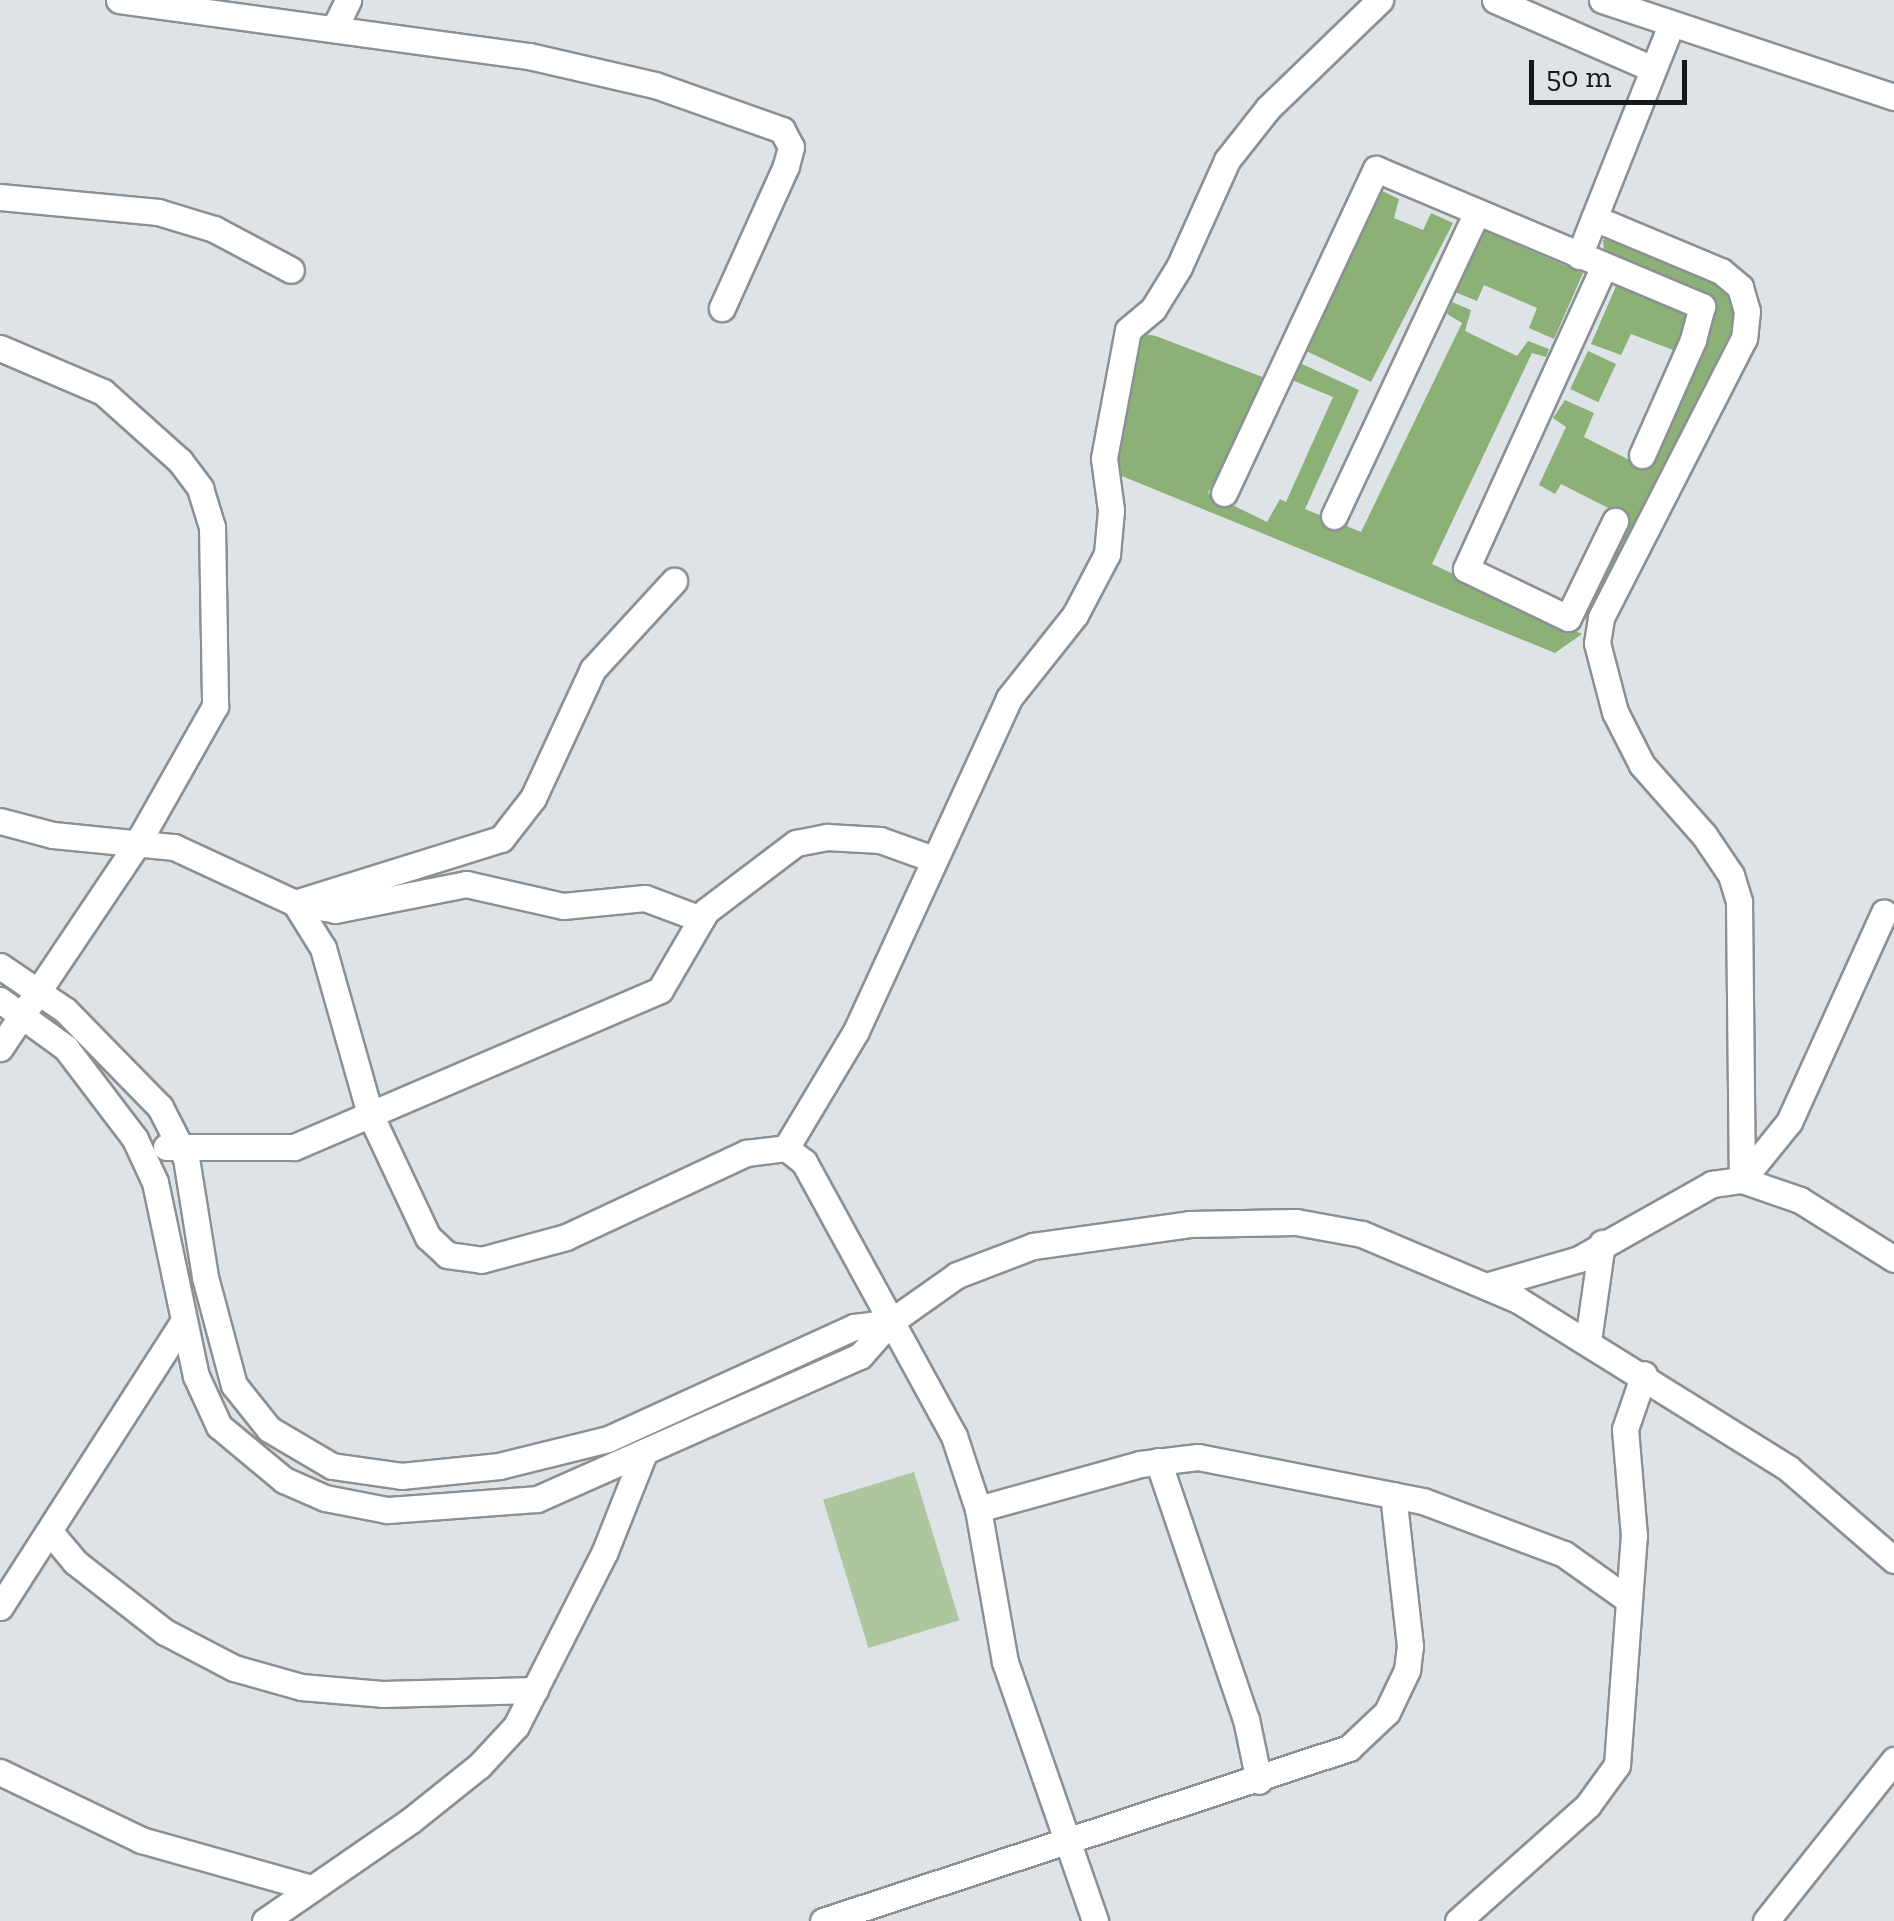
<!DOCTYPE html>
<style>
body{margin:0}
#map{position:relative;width:1894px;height:1921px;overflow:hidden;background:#dee3e8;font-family:"Zilla Slab",serif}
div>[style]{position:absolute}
.green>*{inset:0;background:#acc69e;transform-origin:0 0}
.forest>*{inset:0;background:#8bb176;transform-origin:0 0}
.roads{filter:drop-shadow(2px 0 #8b9094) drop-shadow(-2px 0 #8b9094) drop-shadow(0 2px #8b9094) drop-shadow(0 -2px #8b9094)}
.minor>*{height:25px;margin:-12.5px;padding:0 12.5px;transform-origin:12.5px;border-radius:12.5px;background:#fff}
span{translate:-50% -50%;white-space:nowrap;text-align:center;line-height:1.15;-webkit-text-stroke:10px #dee3e8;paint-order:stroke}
.scale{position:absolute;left:1529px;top:60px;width:158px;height:45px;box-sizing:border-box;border:5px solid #161719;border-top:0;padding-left:12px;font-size:30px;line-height:35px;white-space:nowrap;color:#161719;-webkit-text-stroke:8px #dee3e8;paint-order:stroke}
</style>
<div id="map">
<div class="green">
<div style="left:914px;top:1472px;width:155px;height:95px;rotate:73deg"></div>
</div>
<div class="forest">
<div style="clip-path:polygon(1374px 187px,1399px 199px,1394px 218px,1423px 230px,1431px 213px,1453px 223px,1371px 382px,1298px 347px)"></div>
<div style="clip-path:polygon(1483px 230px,1583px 273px,1554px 339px,1529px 328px,1537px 308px,1484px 285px,1477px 301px,1455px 292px)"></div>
<div style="clip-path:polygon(1609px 237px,1716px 276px,1735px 299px,1734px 326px,1586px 619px,1578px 616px,1626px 517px,1561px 484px,1555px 494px,1539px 485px,1566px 427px,1553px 418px,1565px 400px,1594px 413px,1584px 437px,1647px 469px,1715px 317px,1714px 299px,1604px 252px,1603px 240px)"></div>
<div style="clip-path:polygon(1617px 284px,1694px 319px,1681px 353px,1631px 334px,1621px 355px,1591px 344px)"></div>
<div style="clip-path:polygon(1452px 302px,1471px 310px,1465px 331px,1517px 356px,1528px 341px,1549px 349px,1546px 357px,1532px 353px,1432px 564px,1582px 634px,1555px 653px,1117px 474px,1138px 333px,1156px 336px,1265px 378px,1208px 493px,1267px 522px,1280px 499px,1286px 502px,1333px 397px,1287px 378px,1293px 360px,1359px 390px,1305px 509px,1361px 532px,1462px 323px,1447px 314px)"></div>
<div style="left:1588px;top:351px;width:31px;height:42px;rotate:25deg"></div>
</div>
<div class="roads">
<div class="minor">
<div style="left:119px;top:0;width:414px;rotate:7.8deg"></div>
<div style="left:529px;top:56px;width:129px;rotate:13deg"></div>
<div style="left:655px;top:85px;width:135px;rotate:19.5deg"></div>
<div style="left:782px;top:130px;width:19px;rotate:62deg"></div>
<div style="left:791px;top:147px;width:20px;rotate:105deg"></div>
<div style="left:786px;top:166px;width:156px;rotate:114.3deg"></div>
<div style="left:1495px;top:0;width:172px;rotate:23.6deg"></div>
<div style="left:1602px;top:0;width:308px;rotate:18.4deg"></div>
<div style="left:335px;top:27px;width:30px;rotate:-64deg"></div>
<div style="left:0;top:197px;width:159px;rotate:5.4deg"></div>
<div style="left:158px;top:212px;width:59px;rotate:16.9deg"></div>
<div style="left:214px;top:229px;width:87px;rotate:28deg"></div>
<div style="left:1594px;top:218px;width:138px;rotate:22.7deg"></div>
<div style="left:1721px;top:271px;width:25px;rotate:40deg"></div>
<div style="left:1740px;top:287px;width:25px;rotate:74deg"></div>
<div style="left:1747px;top:311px;width:27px;rotate:96deg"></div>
<div style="left:1744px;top:338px;width:314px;rotate:117.1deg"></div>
<div style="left:1601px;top:618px;width:25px;rotate:99deg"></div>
<div style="left:1597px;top:643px;width:71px;rotate:75.4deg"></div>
<div style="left:1615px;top:712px;width:59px;rotate:63deg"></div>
<div style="left:1642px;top:765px;width:94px;rotate:48.5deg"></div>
<div style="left:1704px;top:835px;width:48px;rotate:56deg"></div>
<div style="left:1731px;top:875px;width:28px;rotate:73deg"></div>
<div style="left:1739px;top:902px;width:278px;rotate:89.4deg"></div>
<div style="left:1742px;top:1180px;width:75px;rotate:-51deg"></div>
<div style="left:1789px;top:1122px;width:230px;rotate:-65.6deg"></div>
<div style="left:1579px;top:256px;width:246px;rotate:-68.3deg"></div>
<div style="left:1604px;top:266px;width:333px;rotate:114.5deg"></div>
<div style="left:1466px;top:569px;width:113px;rotate:25.7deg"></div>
<div style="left:1568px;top:618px;width:108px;rotate:-64.1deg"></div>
<div style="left:0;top:348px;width:112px;rotate:23.1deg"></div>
<div style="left:103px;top:392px;width:103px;rotate:41.9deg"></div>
<div style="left:180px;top:461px;width:34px;rotate:53deg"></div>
<div style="left:200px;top:488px;width:41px;rotate:72.9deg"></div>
<div style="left:212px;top:527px;width:179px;rotate:89deg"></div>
<div style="left:215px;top:706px;width:159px;rotate:119.5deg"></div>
<div style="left:137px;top:844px;width:246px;rotate:123.9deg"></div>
<div style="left:1224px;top:493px;width:358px;rotate:-64.9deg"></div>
<div style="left:1376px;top:169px;width:354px;rotate:22.8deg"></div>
<div style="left:1702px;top:306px;width:35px;rotate:105deg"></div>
<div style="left:1693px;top:340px;width:126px;rotate:113.9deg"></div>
<div style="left:1334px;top:516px;width:336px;rotate:-64.8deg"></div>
<div style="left:0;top:821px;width:55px;rotate:14.8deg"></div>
<div style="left:53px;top:835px;width:122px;rotate:5.7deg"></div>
<div style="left:174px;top:847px;width:133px;rotate:24.8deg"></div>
<div style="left:295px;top:903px;width:53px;rotate:58.1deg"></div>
<div style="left:323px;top:948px;width:173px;rotate:74.2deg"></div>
<div style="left:370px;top:1114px;width:136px;rotate:64.8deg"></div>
<div style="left:428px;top:1237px;width:26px;rotate:43deg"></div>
<div style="left:447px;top:1255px;width:34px;rotate:8deg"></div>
<div style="left:481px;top:1260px;width:88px;rotate:-15.1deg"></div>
<div style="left:566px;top:1237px;width:199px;rotate:-25deg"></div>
<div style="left:746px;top:1153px;width:40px;rotate:-7.1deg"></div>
<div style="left:295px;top:903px;width:216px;rotate:-17.3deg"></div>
<div style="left:501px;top:839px;width:52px;rotate:-52deg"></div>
<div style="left:533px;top:798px;width:142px;rotate:-65.1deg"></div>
<div style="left:593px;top:669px;width:120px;rotate:-47.4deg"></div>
<div style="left:297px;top:903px;width:39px;rotate:10deg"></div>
<div style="left:335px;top:910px;width:134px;rotate:-11.2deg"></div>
<div style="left:466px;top:884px;width:99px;rotate:12.8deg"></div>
<div style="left:563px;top:906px;width:82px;rotate:-5.6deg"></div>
<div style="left:645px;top:898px;width:60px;rotate:20.6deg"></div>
<div style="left:0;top:966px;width:78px;rotate:34.1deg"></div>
<div style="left:65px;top:1010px;width:136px;rotate:45.6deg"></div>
<div style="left:160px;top:1107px;width:57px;rotate:63deg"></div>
<div style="left:186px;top:1158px;width:121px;rotate:80.9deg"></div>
<div style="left:205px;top:1277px;width:112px;rotate:75deg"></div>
<div style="left:234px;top:1385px;width:56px;rotate:51.5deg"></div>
<div style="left:269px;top:1429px;width:73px;rotate:30.4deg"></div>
<div style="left:332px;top:1466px;width:70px;rotate:8.2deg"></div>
<div style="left:401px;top:1476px;width:99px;rotate:-5.8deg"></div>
<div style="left:499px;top:1466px;width:112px;rotate:-13.9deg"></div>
<div style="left:608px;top:1439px;width:270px;rotate:-24.5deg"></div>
<div style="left:854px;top:1327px;width:35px;rotate:-7deg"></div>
<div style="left:0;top:1000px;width:82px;rotate:36deg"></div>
<div style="left:66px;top:1048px;width:114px;rotate:52.8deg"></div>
<div style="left:135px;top:1139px;width:47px;rotate:65.1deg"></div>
<div style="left:155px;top:1182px;width:198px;rotate:78.1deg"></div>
<div style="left:196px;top:1376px;width:55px;rotate:65.3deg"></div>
<div style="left:219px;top:1426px;width:85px;rotate:39.7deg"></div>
<div style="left:284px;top:1480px;width:45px;rotate:23.7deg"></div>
<div style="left:325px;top:1498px;width:63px;rotate:11deg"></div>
<div style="left:387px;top:1510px;width:150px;rotate:-4.2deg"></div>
<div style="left:537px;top:1499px;width:353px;rotate:-23.9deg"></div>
<div style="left:860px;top:1356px;width:44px;rotate:-48.7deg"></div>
<div style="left:889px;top:1323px;width:83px;rotate:-35.2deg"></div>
<div style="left:957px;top:1275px;width:81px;rotate:-20.9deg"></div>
<div style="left:1033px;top:1246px;width:158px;rotate:-8deg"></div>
<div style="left:1189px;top:1224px;width:107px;rotate:-1.1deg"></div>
<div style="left:1296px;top:1222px;width:67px;rotate:10.3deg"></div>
<div style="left:1362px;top:1234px;width:169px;rotate:22.9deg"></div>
<div style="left:1518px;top:1300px;width:319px;rotate:31.9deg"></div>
<div style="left:1789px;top:1469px;width:139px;rotate:40.9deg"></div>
<div style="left:166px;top:1147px;width:128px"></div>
<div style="left:294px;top:1147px;width:398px;rotate:-23.2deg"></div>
<div style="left:660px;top:990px;width:91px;rotate:-59.8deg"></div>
<div style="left:706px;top:911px;width:113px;rotate:-37.1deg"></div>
<div style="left:796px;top:843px;width:32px;rotate:-11deg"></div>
<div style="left:827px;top:837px;width:53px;rotate:3.2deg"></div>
<div style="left:880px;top:840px;width:56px;rotate:19.7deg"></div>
<div style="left:786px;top:1148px;width:136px;rotate:-59.1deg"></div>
<div style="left:856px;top:1031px;width:366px;rotate:-65.3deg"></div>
<div style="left:1009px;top:698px;width:106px;rotate:-51.5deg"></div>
<div style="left:1075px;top:615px;width:69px;rotate:-62.3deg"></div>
<div style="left:1107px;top:554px;width:44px;rotate:-84.8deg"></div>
<div style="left:1111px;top:510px;width:52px;rotate:-97.7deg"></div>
<div style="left:1104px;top:458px;width:130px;rotate:-79.4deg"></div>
<div style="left:1128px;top:330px;width:33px;rotate:-40deg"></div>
<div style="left:1153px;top:309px;width:49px;rotate:-58.2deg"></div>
<div style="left:1179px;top:267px;width:117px;rotate:-65.8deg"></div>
<div style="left:1227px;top:160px;width:66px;rotate:-51.7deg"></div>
<div style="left:1268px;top:108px;width:156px;rotate:-44deg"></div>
<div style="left:786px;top:1148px;width:23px;rotate:38deg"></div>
<div style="left:804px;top:1162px;width:312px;rotate:61.3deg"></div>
<div style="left:954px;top:1436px;width:77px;rotate:71.8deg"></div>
<div style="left:978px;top:1509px;width:155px;rotate:80deg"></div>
<div style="left:1005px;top:1662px;width:274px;rotate:70.8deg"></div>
<div style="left:1489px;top:1285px;width:94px;rotate:-16.1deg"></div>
<div style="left:1579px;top:1259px;width:153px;rotate:-29.4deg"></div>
<div style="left:1712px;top:1184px;width:30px;rotate:-8deg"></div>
<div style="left:1742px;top:1180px;width:61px;rotate:19deg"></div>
<div style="left:1800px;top:1200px;width:111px;rotate:32.1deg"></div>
<div style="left:1588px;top:1341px;width:99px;rotate:-81.9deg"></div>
<div style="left:1158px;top:1461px;width:273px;rotate:71.2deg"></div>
<div style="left:1246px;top:1719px;width:63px;rotate:78.2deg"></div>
<div style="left:978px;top:1509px;width:168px;rotate:-15.5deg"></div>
<div style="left:1140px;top:1464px;width:58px;rotate:-6.9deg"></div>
<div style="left:1198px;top:1457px;width:229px;rotate:11.1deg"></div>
<div style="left:1423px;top:1501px;width:151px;rotate:20.6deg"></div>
<div style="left:1564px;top:1554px;width:76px;rotate:35.4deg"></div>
<div style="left:50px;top:1532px;width:39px;rotate:50deg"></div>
<div style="left:75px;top:1562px;width:114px;rotate:37.9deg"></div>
<div style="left:165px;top:1632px;width:78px;rotate:27.6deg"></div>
<div style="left:234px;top:1668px;width:70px;rotate:15.8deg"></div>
<div style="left:301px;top:1687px;width:81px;rotate:4.9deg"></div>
<div style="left:382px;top:1694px;width:153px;rotate:-1.5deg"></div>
<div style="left:0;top:1607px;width:339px;rotate:-57.3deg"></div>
<div style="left:0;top:1772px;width:157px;rotate:25.7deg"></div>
<div style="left:141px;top:1840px;width:178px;rotate:15.7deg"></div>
<div style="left:265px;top:1921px;width:176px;rotate:-34.6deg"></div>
<div style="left:410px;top:1821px;width:88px;rotate:-38.6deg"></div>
<div style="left:479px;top:1766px;width:54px;rotate:-47.2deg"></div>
<div style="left:516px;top:1726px;width:196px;rotate:-63deg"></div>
<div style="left:605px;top:1551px;width:105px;rotate:-68.3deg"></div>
<div style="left:823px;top:1921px;width:554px;rotate:-18.21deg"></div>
<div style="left:1349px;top:1748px;width:52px;rotate:-43.5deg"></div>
<div style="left:1387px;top:1712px;width:47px;rotate:-64.5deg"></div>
<div style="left:1407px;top:1670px;width:24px;rotate:-83deg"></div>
<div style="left:1410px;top:1646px;width:152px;rotate:-96.4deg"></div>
<div style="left:1458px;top:1921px;width:174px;rotate:-41.7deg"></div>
<div style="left:1588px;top:1805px;width:49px;rotate:-54.1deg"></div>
<div style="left:1617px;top:1765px;width:230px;rotate:-85.8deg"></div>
<div style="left:1634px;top:1536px;width:107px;rotate:-94.8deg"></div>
<div style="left:1625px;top:1429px;width:58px;rotate:-70.9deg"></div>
<div style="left:1766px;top:1921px;width:206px;rotate:-51.5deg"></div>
</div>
</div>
<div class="scale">50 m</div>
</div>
